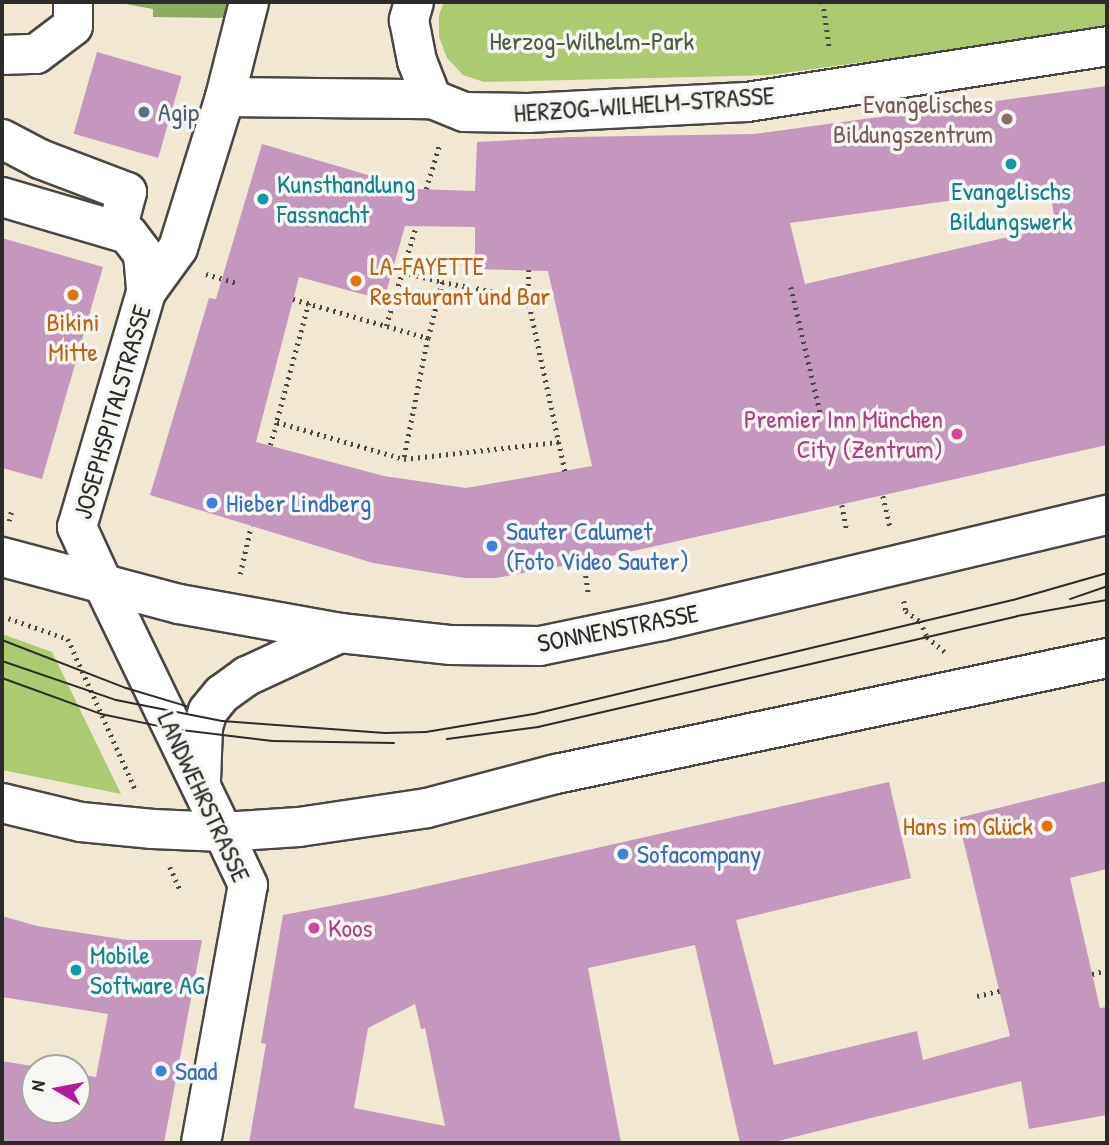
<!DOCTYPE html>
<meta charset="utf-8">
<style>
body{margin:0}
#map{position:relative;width:1109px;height:1145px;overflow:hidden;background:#f2e7d2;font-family:"Patrick Hand",sans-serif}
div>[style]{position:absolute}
.green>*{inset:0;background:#acca72}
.forest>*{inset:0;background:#89ae64}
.building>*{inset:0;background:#c597bf;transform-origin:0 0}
.path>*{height:4.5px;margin-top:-2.25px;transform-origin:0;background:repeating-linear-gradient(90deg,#494744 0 2px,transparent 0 7px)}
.roads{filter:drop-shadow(2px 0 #494744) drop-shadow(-2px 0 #494744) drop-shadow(0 2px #494744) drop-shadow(0 -2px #494744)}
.minor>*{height:38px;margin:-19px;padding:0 19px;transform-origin:19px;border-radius:19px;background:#fff}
.major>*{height:38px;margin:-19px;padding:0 19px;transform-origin:19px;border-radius:19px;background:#fff}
.tram>*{height:2px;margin:-1px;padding:0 1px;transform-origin:1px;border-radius:1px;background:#2b2b2b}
.dots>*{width:19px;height:19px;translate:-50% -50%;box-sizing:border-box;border:4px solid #f6f6f2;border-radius:50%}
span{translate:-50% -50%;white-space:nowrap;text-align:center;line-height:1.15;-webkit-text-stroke:7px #f6f6f2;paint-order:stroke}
.park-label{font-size:26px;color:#525b40}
.street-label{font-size:26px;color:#2b2b2b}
.education-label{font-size:26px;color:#785e54}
.right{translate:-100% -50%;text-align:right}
.service-label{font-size:26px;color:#4e5e75}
.left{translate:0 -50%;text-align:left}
.culture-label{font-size:26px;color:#0d838f}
.food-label{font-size:26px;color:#c56008}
.hotel-label{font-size:26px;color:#b23c85}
.shop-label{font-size:26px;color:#366cbe}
.frame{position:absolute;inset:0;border:4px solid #2b2b2b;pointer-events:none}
.north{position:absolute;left:21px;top:1054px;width:70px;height:70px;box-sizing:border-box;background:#f6f6f2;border:2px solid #a5a5a2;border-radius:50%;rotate:280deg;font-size:19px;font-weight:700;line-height:28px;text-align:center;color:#2b2b2b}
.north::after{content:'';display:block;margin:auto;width:24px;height:32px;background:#b5179e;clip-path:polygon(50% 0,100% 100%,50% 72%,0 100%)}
</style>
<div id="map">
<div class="green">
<div style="clip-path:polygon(444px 2px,1107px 2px,1107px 28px,770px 75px,484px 82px,463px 75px,447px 58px,439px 37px,439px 15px)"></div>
<div style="clip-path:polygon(2px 634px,52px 652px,121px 794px,2px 770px)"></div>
</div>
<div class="forest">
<div style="clip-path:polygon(115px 2px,237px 2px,227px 16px,220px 18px,153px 17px,153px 9px)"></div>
</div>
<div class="building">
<div style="left:97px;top:52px;width:88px;height:85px;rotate:16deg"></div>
<div style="clip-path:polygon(evenodd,1107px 86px,1107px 445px,584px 562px,496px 578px,465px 578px,373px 563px,150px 495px,209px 298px,216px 299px,262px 144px,416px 189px,475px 191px,477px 142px,570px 137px,754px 134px,1107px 86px,1049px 187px,1056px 226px,805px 284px,790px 223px,1049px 187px,1107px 86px,405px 226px,475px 227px,475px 269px,548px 271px,592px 466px,466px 488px,384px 476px,256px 442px,299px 277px,384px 300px,405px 226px)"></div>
<div style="clip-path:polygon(2px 238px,103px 267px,42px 479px,2px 468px)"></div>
<div style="clip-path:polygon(evenodd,1107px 781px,1107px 869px,1070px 878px,1100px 1008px,1107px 1007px,1107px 1115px,1029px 1129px,1021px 1081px,770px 1143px,740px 1143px,695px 945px,588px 968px,621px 1143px,249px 1143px,266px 1044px,261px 1043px,283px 915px,388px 895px,889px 782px,911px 878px,736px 920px,774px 1065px,917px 1031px,923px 1060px,1010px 1036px,958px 818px,1107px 781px,415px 1004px,421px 1029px,425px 1028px,445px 1126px,354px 1108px,368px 1028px,415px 1004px)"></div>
<div style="clip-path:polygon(2px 916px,37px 926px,127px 940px,202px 940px,164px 1143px,2px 1143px,2px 1061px,44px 1068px,35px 1068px,35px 1110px,77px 1110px,77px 1074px,96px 1077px,108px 1014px,2px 997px)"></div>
</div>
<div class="path">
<div style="left:823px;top:2px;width:49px;rotate:81.9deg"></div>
<div style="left:426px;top:189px;width:48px;rotate:-73.1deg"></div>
<div style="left:529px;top:270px;width:28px;rotate:92deg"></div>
<div style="left:528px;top:298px;width:177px;rotate:77.9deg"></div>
<div style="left:403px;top:272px;width:40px;rotate:14.4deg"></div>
<div style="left:206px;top:274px;width:33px;rotate:16deg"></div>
<div style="left:791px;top:287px;width:132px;rotate:76.9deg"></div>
<div style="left:293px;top:299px;width:141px;rotate:16.1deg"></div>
<div style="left:428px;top:338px;width:123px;rotate:101.2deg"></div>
<div style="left:309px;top:303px;width:123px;rotate:105.1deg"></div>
<div style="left:277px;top:422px;width:132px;rotate:16.2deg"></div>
<div style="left:404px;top:459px;width:156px;rotate:-6.3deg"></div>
<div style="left:386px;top:326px;width:104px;rotate:-73.3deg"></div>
<div style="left:428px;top:338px;width:58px;rotate:-76deg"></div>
<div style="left:442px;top:282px;width:87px;rotate:10.5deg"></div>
<div style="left:270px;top:445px;width:24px;rotate:-73deg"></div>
<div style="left:883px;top:496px;width:32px;rotate:77deg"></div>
<div style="left:842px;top:505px;width:26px;rotate:79deg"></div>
<div style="left:9px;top:521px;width:13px;rotate:-77deg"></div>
<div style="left:584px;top:562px;width:34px;rotate:82deg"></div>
<div style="left:240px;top:574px;width:49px;rotate:-77.1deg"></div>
<div style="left:904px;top:601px;width:10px;rotate:79deg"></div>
<div style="left:906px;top:611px;width:17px;rotate:36deg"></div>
<div style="left:920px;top:621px;width:17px;rotate:66deg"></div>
<div style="left:927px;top:637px;width:23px;rotate:40deg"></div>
<div style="left:2px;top:616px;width:70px;rotate:19.2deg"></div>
<div style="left:68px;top:639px;width:164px;rotate:65.9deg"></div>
<div style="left:170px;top:867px;width:27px;rotate:66deg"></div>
<div style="left:1092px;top:974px;width:16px;rotate:-15deg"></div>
<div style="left:977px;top:996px;width:23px;rotate:-13deg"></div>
</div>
<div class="roads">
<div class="minor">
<div style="left:414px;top:2px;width:19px;rotate:106deg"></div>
<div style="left:409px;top:20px;width:42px;rotate:79deg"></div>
<div style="left:417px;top:61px;width:41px;rotate:68.5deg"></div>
<div style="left:2px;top:55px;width:34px;rotate:-2deg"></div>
<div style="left:36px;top:54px;width:46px;rotate:-37.1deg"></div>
<div style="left:73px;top:26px;width:24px;rotate:-90deg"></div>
<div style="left:225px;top:97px;width:207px;rotate:0.6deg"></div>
<div style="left:432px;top:99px;width:35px;rotate:22deg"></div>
<div style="left:465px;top:112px;width:63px;rotate:0.9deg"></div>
<div style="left:528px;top:113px;width:219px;rotate:-2.9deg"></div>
<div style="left:747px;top:102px;width:364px;rotate:-8.8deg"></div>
<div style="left:2px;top:139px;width:43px;rotate:27.8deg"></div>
<div style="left:40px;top:159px;width:93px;rotate:20.8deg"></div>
<div style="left:127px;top:192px;width:39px;rotate:105deg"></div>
<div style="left:2px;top:197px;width:131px;rotate:16.4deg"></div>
<div style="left:128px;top:234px;width:25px;rotate:53deg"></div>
<div style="left:143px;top:254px;width:38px;rotate:85deg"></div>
<div style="left:104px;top:586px;width:65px;rotate:-114.6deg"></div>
<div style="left:77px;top:527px;width:245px;rotate:-73.6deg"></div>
<div style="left:146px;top:292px;width:54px;rotate:-54deg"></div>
<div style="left:178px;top:248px;width:158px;rotate:-72.7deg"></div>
<div style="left:225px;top:97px;width:98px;rotate:-75.8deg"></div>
<div style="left:201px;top:1143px;width:262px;rotate:-79.7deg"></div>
<div style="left:248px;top:885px;width:59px;rotate:-115.3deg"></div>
</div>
<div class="major">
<div style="left:2px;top:557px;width:183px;rotate:14.9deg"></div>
<div style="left:179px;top:604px;width:164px;rotate:10.2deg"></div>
<div style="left:340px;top:633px;width:112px;rotate:6.2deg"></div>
<div style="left:451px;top:645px;width:89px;rotate:0.6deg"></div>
<div style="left:540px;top:646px;width:124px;rotate:-11.7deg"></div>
<div style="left:661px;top:621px;width:458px;rotate:-13.4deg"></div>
<div style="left:104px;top:586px;width:273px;rotate:64.2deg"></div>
<div style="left:201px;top:781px;width:54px;rotate:-87.9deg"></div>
<div style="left:203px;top:727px;width:17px;rotate:-73deg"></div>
<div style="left:208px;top:711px;width:22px;rotate:-51deg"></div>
<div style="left:222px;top:694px;width:31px;rotate:-36deg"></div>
<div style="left:247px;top:676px;width:102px;rotate:-24.8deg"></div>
<div style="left:2px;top:803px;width:81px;rotate:13.5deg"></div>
<div style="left:81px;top:822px;width:72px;rotate:5.6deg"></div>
<div style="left:153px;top:829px;width:70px;rotate:2.5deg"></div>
<div style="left:223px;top:832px;width:76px;rotate:-3.8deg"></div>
<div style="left:299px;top:827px;width:129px;rotate:-8.4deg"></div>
<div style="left:427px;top:808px;width:133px;rotate:-14.8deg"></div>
<div style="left:556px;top:774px;width:563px;rotate:-11.89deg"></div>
</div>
</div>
<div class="tram">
<div style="left:1070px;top:599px;width:39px;rotate:-19deg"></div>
<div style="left:2px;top:640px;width:133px;rotate:21.2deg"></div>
<div style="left:126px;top:688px;width:63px;rotate:16.7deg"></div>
<div style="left:2px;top:661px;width:120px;rotate:18.9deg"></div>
<div style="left:116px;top:700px;width:108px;rotate:11.2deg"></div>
<div style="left:222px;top:721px;width:163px;rotate:4.2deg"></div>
<div style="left:385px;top:733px;width:41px;rotate:-1.4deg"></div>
<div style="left:426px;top:732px;width:109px;rotate:-9.5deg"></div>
<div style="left:534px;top:714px;width:492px;rotate:-13.4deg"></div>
<div style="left:1013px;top:600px;width:98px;rotate:-16deg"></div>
<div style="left:2px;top:678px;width:105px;rotate:20deg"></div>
<div style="left:101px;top:714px;width:74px;rotate:11.8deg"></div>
<div style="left:173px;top:729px;width:100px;rotate:6.9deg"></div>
<div style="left:272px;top:741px;width:122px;rotate:0.9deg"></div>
<div style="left:447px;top:739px;width:92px;rotate:-7.5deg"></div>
<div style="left:538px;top:727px;width:492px;rotate:-13deg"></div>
<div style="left:1017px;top:616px;width:91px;rotate:-10.1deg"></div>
</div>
<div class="dots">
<div style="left:144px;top:112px;background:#5c6f8a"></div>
<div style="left:1007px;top:119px;background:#8d6e63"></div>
<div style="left:1011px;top:164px;background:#0f9aa8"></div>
<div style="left:263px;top:199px;background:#0f9aa8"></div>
<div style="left:356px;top:281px;background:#e8710a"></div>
<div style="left:73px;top:295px;background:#e8710a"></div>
<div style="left:957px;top:434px;background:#d1479c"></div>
<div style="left:212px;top:503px;background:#3f7fe0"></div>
<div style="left:492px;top:546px;background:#3f7fe0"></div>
<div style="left:1047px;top:826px;background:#e8710a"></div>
<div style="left:623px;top:854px;background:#3f7fe0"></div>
<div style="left:314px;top:928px;background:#d1479c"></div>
<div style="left:76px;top:970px;background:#0f9aa8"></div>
<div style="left:161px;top:1071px;background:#3f7fe0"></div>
</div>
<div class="park-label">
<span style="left:592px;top:41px">Herzog-Wilhelm-Park</span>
</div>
<div class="street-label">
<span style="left:644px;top:104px;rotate:-4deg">HERZOG-WILHELM-STRASSE</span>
<span style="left:112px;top:412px;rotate:-74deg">JOSEPHSPITALSTRASSE</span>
<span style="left:618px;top:628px;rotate:-11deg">SONNENSTRASSE</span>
<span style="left:204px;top:797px;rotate:65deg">LANDWEHRSTRASSE</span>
</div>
<div class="education-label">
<span class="right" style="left:993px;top:119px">Evangelisches<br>Bildungszentrum</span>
</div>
<div class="service-label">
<span class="left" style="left:158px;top:112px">Agip</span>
</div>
<div class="culture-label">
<span class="left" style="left:277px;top:199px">Kunsthandlung<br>Fassnacht</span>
<span style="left:1011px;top:206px">Evangelischs<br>Bildungswerk</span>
<span class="left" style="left:90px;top:970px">Mobile<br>Software AG</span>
</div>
<div class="food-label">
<span class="left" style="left:370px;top:281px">LA-FAYETTE<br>Restaurant und Bar</span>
<span style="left:73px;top:337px">Bikini<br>Mitte</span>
<span class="right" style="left:1033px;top:826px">Hans im Glück</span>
</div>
<div class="hotel-label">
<span class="right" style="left:943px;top:434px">Premier Inn München<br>City (Zentrum)</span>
<span class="left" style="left:328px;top:928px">Koos</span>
</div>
<div class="shop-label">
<span class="left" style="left:226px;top:503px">Hieber Lindberg</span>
<span class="left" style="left:506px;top:546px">Sauter Calumet<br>(Foto Video Sauter)</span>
<span class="left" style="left:637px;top:854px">Sofacompany</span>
<span class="left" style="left:175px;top:1071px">Saad</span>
</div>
<div class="frame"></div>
<div class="north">N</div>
</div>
